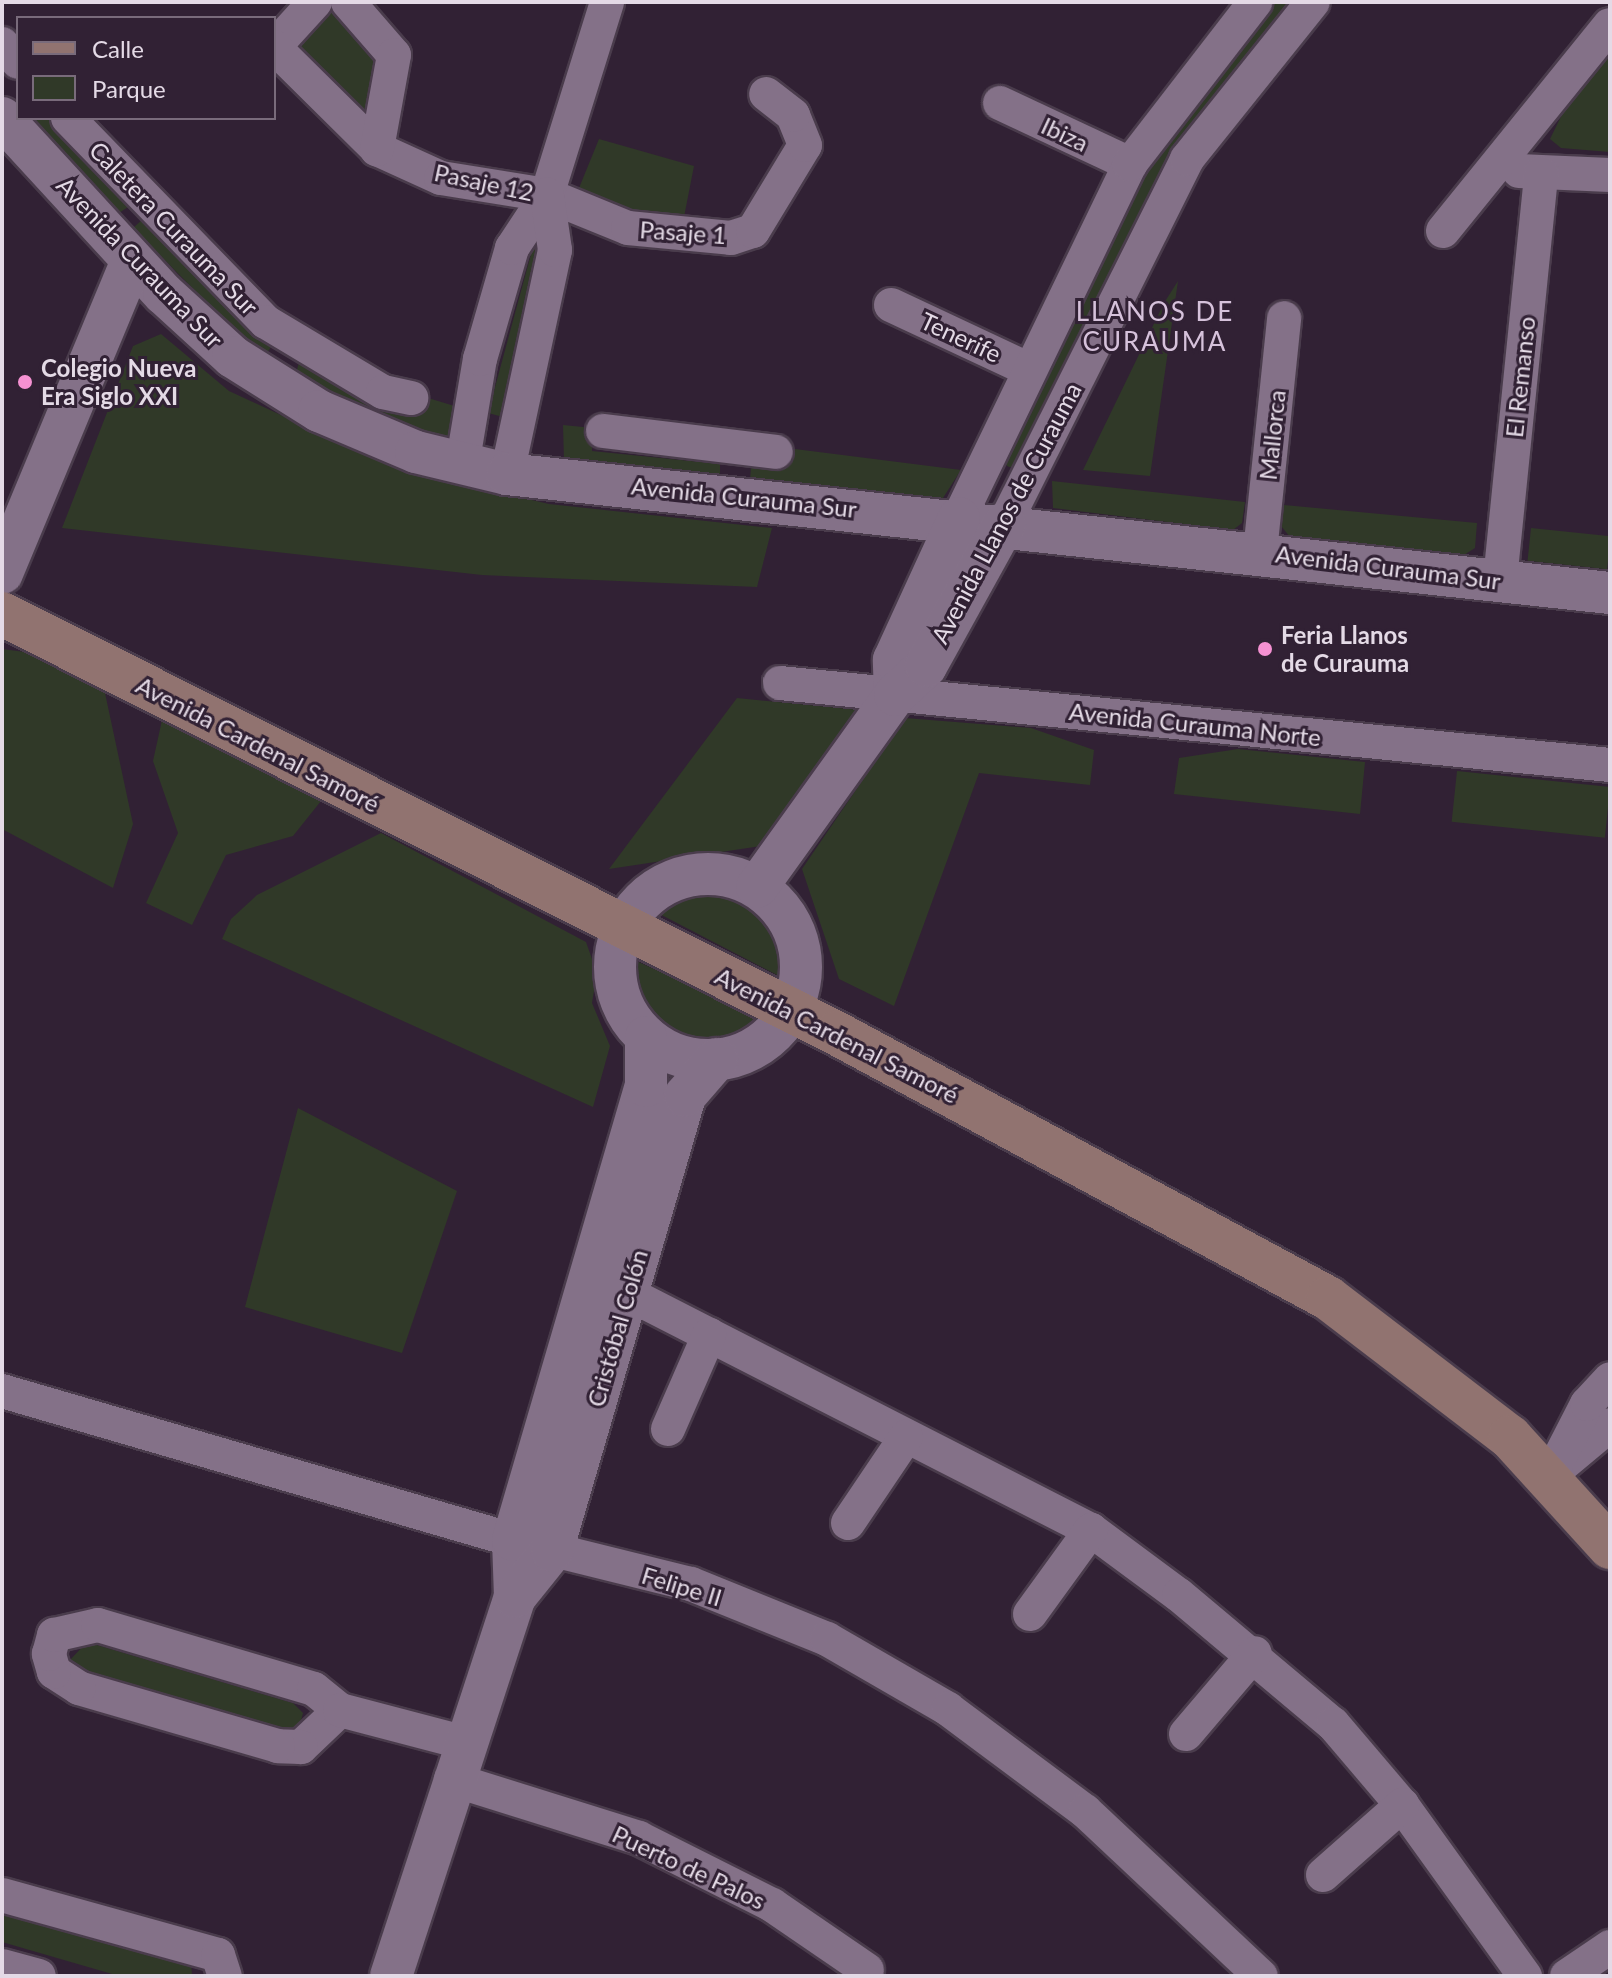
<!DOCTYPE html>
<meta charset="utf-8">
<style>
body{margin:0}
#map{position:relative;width:1612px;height:1978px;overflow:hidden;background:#312134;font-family:Lato,sans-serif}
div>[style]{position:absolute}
.green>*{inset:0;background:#303928;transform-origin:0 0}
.roads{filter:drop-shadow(2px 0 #4a3c4c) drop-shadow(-2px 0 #4a3c4c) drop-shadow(0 2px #4a3c4c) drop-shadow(0 -2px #4a3c4c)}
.minor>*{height:34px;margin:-17px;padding:0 17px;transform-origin:17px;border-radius:17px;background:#847188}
.tertiary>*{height:42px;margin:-21px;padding:0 21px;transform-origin:21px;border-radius:21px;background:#847188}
.tertiary>.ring{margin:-21px;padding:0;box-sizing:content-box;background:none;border:42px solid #847188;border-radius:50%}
.secondary>*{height:44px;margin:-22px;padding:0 22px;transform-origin:22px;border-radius:22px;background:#917370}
.dots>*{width:22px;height:22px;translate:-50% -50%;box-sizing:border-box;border:4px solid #312134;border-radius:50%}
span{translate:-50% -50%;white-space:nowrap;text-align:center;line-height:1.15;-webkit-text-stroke:6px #312134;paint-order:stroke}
.street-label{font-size:24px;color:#e4dae6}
.poi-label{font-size:24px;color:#e4dae6;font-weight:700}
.left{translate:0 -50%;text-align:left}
.neighbourhood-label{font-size:26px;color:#d6c2db;letter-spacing:2px}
.frame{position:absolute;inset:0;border:4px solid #e4dae6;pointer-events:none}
.legend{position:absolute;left:16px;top:16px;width:260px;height:104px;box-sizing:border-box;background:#312134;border:2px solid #796b7b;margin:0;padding:10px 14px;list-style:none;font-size:24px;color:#e4dae6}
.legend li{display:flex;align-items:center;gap:16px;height:40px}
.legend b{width:40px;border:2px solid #796b7b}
</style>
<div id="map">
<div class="green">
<div style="clip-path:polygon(335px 2px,387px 61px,369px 128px,292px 46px)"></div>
<div style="clip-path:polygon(1269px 2px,1294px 2px,1017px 467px,1009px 467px,1003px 463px,1147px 160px)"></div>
<div style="clip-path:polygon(1610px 52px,1610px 152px,1561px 148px,1550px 139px,1573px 92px)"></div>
<div style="clip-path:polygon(31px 118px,49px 118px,128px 207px,119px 213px)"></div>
<div style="clip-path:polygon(599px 139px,694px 166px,684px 217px,636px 212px,579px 188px)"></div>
<div style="clip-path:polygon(143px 219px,273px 344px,267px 353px,230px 326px,133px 228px)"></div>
<div style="clip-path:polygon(534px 243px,546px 247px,503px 417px,488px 413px)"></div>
<div style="clip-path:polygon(1178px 281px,1150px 476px,1083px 470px,1164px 303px)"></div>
<div style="clip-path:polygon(161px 334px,229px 391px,397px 469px,549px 504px,772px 528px,757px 587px,482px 575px,62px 528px,133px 346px)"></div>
<div style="clip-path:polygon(300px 359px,461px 408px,455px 439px,447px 442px,347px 404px,296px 373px)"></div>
<div style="clip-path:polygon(563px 425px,593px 428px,592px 451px,720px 464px,720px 476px,564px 461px)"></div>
<div style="clip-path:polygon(787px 448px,961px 470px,941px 501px,750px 480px,751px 467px,781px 471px)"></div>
<div style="clip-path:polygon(1052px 481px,1245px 502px,1242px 523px,1233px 530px,1053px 508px)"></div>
<div style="clip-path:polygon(1284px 505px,1477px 523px,1475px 548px,1464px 555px,1290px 537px,1281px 526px)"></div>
<div style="left:1531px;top:528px;width:80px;height:33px;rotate:6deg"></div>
<div style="clip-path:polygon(2px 649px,33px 653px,105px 693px,133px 824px,113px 888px,2px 829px)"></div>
<div style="clip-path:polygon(737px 698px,860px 710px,761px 846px,609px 869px)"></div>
<div style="clip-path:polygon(905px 718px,1031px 728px,1094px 750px,1090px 785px,979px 773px,894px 1006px,839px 979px,802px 869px)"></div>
<div style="clip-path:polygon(162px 720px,321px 801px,293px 836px,226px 855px,192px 925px,146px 903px,178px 833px,153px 761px)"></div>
<div style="clip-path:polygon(1238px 749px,1365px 762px,1360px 814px,1174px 794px,1179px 758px)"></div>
<div style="left:1457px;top:771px;width:154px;height:51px;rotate:6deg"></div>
<div style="clip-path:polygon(381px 833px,586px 942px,597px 973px,592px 1003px,610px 1046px,593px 1107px,222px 939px,231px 919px,257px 895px)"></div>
<div style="clip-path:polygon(691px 888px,740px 895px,767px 915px,784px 953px,781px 977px,648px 908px)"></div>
<div style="clip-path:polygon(634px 960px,761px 1017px,732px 1045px,677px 1041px,644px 1010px)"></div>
<div style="clip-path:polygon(298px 1108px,457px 1191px,402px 1353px,245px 1307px)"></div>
<div style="clip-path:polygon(87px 1642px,293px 1703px,303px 1713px,299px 1728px,288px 1735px,76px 1672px,69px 1661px)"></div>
<div style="clip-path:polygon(2px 1908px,191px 1961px,192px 1976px,119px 1976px,2px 1942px)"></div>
</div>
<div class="roads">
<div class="minor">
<div style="left:315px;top:2px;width:61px;rotate:132.3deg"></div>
<div style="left:274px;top:47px;width:145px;rotate:44.7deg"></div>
<div style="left:377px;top:149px;width:70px;rotate:24.4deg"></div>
<div style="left:441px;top:178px;width:107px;rotate:9.1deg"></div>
<div style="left:547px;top:195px;width:87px;rotate:22.2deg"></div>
<div style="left:628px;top:228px;width:103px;rotate:5.5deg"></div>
<div style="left:731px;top:238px;width:23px;rotate:-18deg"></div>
<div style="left:753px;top:231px;width:100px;rotate:-58.8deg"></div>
<div style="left:805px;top:145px;width:32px;rotate:-112deg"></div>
<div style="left:793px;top:115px;width:34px;rotate:-142deg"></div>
<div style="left:348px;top:2px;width:70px;rotate:49deg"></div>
<div style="left:394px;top:55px;width:96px;rotate:100.3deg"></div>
<div style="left:2px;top:44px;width:24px;rotate:48deg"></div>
<div style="left:1000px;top:103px;width:144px;rotate:25.1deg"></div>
<div style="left:68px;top:118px;width:284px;rotate:45.9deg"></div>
<div style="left:266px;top:322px;width:136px;rotate:30.9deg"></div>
<div style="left:383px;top:392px;width:29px;rotate:12deg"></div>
<div style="left:1519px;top:171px;width:91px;rotate:2.5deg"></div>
<div style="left:1443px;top:231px;width:265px;rotate:-51deg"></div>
<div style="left:891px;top:305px;width:153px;rotate:25.1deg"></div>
<div style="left:603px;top:431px;width:174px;rotate:6.9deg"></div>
<div style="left:462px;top:466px;width:109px;rotate:-80.5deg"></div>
<div style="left:480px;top:359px;width:116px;rotate:-73.9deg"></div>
<div style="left:512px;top:248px;width:64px;rotate:-56.6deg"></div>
<div style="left:547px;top:195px;width:202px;rotate:-72.7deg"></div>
<div style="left:507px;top:474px;width:229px;rotate:-77.9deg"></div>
<div style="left:555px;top:250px;width:56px;rotate:-98.3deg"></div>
<div style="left:959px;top:518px;width:393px;rotate:-64.2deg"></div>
<div style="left:1130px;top:164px;width:205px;rotate:-52.3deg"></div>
<div style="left:1005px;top:523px;width:407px;rotate:-63.4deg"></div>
<div style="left:1187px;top:159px;width:201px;rotate:-51.3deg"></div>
<div style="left:1260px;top:552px;width:235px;rotate:-84.1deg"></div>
<div style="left:1500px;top:580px;width:409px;rotate:-84.2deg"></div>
<div style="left:780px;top:683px;width:834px;rotate:5.64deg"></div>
<div style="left:627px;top:1293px;width:521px;rotate:27.06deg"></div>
<div style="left:1091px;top:1530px;width:109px;rotate:36.5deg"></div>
<div style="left:1179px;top:1595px;width:201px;rotate:40deg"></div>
<div style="left:1333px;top:1724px;width:106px;rotate:49.6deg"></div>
<div style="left:1402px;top:1805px;width:211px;rotate:54.3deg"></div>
<div style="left:2px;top:1391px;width:532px;rotate:16.26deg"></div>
<div style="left:513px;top:1540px;width:183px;rotate:13.9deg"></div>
<div style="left:691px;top:1584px;width:147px;rotate:22deg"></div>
<div style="left:827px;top:1639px;width:140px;rotate:30deg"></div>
<div style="left:948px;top:1709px;width:171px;rotate:36.7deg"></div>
<div style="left:1085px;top:1811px;width:241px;rotate:43.2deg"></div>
<div style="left:668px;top:1429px;width:103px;rotate:-66.4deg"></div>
<div style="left:1562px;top:1465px;width:62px;rotate:-39.8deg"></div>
<div style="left:1550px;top:1476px;width:81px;rotate:-62.8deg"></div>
<div style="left:1587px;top:1404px;width:34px;rotate:-47deg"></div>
<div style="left:848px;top:1523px;width:104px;rotate:-56deg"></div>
<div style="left:1030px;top:1614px;width:104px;rotate:-54deg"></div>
<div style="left:340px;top:1710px;width:54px;rotate:136.5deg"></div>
<div style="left:301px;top:1747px;width:23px;rotate:-178deg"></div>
<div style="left:278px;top:1746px;width:207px;rotate:-163.8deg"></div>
<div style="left:79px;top:1688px;width:30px;rotate:-147deg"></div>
<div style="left:54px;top:1672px;width:19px;rotate:-106deg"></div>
<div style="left:49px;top:1654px;width:20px;rotate:-75deg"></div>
<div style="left:54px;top:1635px;width:45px;rotate:-12.8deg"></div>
<div style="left:98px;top:1625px;width:225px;rotate:16.5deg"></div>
<div style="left:314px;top:1689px;width:33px;rotate:39deg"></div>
<div style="left:340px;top:1710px;width:126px;rotate:14.7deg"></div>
<div style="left:1186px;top:1734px;width:106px;rotate:-49.6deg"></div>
<div style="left:451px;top:1779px;width:197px;rotate:17.4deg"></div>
<div style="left:639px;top:1838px;width:149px;rotate:26.7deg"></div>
<div style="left:772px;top:1905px;width:115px;rotate:34.4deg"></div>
<div style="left:1323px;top:1875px;width:106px;rotate:-41.5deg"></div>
<div style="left:2px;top:1895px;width:224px;rotate:15.5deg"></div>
<div style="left:218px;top:1955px;width:22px;rotate:72deg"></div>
<div style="left:2px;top:1966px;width:38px;rotate:15deg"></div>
<div style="left:1567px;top:1976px;width:52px;rotate:-34deg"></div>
</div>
<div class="tertiary">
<div style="left:2px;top:118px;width:239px;rotate:47.4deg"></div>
<div style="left:164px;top:294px;width:93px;rotate:42.4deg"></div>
<div style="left:233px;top:357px;width:102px;rotate:32.1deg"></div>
<div style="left:319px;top:411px;width:105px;rotate:22.9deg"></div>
<div style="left:416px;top:452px;width:94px;rotate:13.6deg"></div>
<div style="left:507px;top:474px;width:1109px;rotate:6.16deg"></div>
<div style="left:2px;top:573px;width:338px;rotate:-67.4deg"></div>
<div style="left:895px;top:695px;width:35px;rotate:-92deg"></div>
<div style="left:894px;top:660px;width:156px;rotate:-65.4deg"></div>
<div class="ring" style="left:615px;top:874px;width:144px;height:144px"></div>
<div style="left:757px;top:887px;width:236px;rotate:-54.3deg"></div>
<div style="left:895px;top:695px;width:42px;rotate:-43.1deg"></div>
<div style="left:926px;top:666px;width:163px;rotate:-61.1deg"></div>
<div style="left:515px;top:1597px;width:57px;rotate:-92deg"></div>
<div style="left:513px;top:1540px;width:473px;rotate:-73.7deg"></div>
<div style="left:646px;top:1086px;width:49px;rotate:-90deg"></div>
<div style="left:391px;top:1976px;width:399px;rotate:-71.9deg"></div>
<div style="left:515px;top:1597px;width:59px;rotate:-51.2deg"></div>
<div style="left:552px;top:1551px;width:474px;rotate:-73.7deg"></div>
<div style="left:685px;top:1096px;width:49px;rotate:-49.1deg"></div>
</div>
<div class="secondary">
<div style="left:2px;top:614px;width:933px;rotate:26.67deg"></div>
<div style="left:836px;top:1033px;width:559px;rotate:28.31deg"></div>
<div style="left:1328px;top:1298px;width:229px;rotate:37.4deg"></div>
<div style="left:1510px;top:1437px;width:149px;rotate:47.7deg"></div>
</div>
</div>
<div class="dots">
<div style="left:25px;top:382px;background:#f591d2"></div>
<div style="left:1265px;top:649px;background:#f591d2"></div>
</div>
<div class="street-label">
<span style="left:1065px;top:134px;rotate:25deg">Ibiza</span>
<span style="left:484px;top:182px;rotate:12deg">Pasaje 12</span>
<span style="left:174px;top:228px;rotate:46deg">Caletera Curauma Sur</span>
<span style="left:683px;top:232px;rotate:4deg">Pasaje 1</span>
<span style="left:140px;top:262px;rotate:46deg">Avenida Curauma Sur</span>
<span style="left:961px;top:337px;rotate:25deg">Tenerife</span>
<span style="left:1520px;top:377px;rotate:-84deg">El Remanso</span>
<span style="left:1272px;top:435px;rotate:-84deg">Mallorca</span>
<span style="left:744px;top:497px;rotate:6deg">Avenida Curauma Sur</span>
<span style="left:1006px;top:513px;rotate:-62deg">Avenida Llanos de Curauma</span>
<span style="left:1388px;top:567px;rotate:7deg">Avenida Curauma Sur</span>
<span style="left:1195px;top:724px;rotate:6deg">Avenida Curauma Norte</span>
<span style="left:258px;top:744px;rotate:27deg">Avenida Cardenal Samoré</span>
<span style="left:837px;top:1035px;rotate:27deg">Avenida Cardenal Samoré</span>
<span style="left:617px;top:1328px;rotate:-74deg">Cristóbal Colón</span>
<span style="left:682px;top:1586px;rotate:17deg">Felipe II</span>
<span style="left:689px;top:1867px;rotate:25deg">Puerto de Palos</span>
</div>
<div class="poi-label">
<span class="left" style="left:41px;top:382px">Colegio Nueva<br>Era Siglo XXI</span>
<span class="left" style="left:1281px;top:649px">Feria Llanos<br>de Curauma</span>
</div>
<div class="neighbourhood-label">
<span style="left:1155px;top:327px">LLANOS DE<br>CURAUMA</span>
</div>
<div class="frame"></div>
<ul class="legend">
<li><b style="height:10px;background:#917370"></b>Calle</li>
<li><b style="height:22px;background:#303928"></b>Parque</li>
</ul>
</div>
